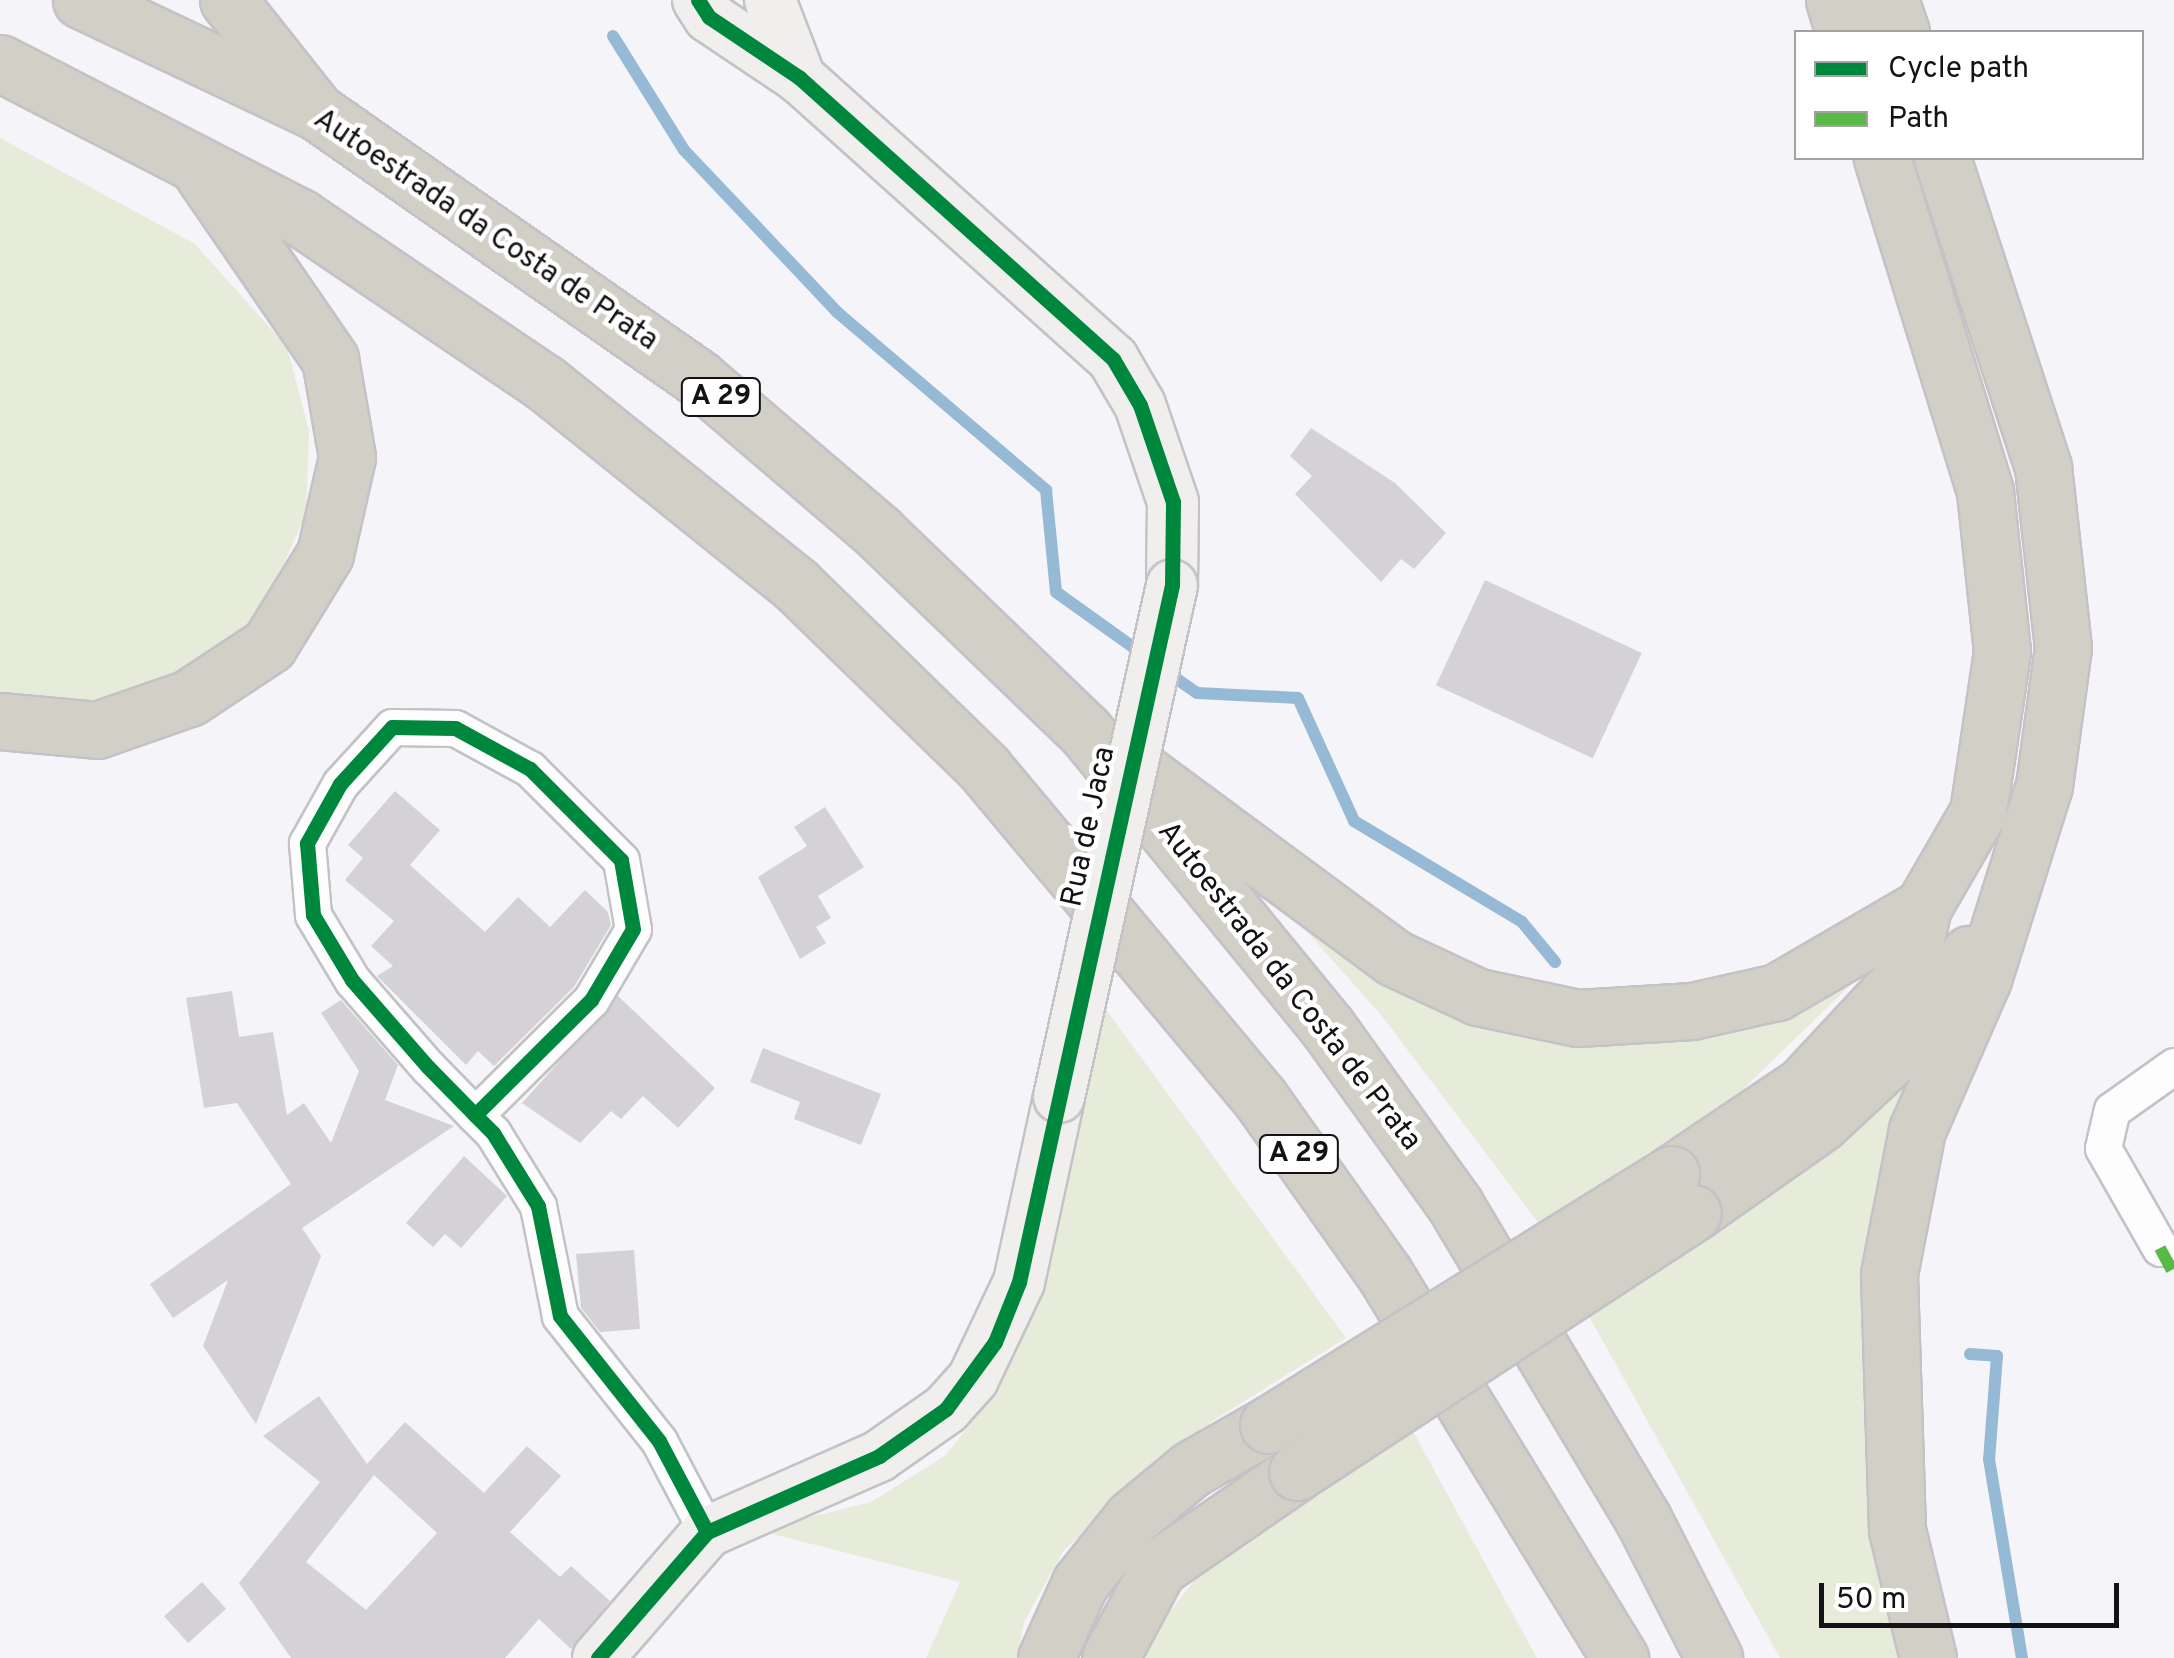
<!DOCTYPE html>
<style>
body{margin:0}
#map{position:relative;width:2174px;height:1658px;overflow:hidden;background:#f5f4f9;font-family:Overpass,sans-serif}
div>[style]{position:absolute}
.green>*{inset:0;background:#e7ebda}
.stream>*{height:12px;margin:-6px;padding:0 6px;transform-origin:6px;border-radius:6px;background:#96b9d6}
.building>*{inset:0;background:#d4d2d4;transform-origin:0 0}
.roads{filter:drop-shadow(2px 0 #c3c2c6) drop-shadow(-2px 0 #c3c2c6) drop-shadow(0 2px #c3c2c6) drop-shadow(0 -2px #c3c2c6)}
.street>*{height:35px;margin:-17.5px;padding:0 17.5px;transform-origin:17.5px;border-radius:17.5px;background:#fefdfe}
.secondary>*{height:50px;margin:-25px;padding:0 25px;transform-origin:25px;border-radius:25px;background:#f1efed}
.highway>*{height:55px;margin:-27.5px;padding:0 27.5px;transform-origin:27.5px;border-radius:27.5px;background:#d2cfc7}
.bridges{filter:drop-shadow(2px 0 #c3c2c6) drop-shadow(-2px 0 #c3c2c6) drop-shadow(0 2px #c3c2c6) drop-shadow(0 -2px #c3c2c6)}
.secondary-bridge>*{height:50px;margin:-25px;padding:0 25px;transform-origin:25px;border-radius:25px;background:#f1efed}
.highway-bridge>*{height:55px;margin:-27.5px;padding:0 27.5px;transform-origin:27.5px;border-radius:27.5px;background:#d2cfc7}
.quiet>*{height:12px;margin-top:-6px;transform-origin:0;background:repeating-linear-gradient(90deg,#58b947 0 25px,transparent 0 37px)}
.cycleway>*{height:15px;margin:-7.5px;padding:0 7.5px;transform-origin:7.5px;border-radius:7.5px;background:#00873e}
span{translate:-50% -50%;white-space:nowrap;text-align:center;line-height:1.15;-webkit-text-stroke:9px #fff;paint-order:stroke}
.shield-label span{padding:2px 8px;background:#fff;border:2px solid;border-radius:8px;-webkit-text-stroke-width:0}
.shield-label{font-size:28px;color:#131315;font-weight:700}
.street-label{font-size:30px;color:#131315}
.legend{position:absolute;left:1794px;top:30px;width:350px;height:130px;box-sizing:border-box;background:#fff;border:2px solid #a1a1a1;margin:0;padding:12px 18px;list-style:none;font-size:30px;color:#131315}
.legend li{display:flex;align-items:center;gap:20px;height:50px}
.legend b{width:50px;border:2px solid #a1a1a1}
.scale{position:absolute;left:1819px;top:1583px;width:300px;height:45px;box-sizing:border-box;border:5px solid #131315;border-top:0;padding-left:12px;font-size:30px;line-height:35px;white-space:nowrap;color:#131315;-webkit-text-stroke:8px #fff;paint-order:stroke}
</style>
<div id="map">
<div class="green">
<div style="clip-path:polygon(0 138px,195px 244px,287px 347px,309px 431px,306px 514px,264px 608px,214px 657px,97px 707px,0 701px)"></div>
<div style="clip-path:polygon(1263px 882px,1580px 1042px,1680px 1039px,1867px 969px,1739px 1093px,1540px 1225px,1382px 1016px)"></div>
<div style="clip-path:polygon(1105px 1008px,1346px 1338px,1211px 1422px,1064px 1550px,1024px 1622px,1017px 1658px,926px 1658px,960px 1582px,757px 1530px,871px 1502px,946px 1455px,999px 1387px,1031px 1316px)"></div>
<div style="clip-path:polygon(1941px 1019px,1863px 1313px,1867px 1453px,1887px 1585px,1909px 1658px,1780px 1658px,1586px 1311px)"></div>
<div style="clip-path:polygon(1410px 1426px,1537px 1658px,1132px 1658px,1216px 1554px)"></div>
</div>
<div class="stream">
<div style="left:613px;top:36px;width:134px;rotate:58.1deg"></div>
<div style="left:684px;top:150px;width:223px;rotate:46.6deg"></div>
<div style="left:837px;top:312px;width:275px;rotate:40.4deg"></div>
<div style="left:1046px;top:490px;width:102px;rotate:84.4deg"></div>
<div style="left:1056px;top:592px;width:108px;rotate:35.6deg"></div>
<div style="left:1164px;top:670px;width:40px;rotate:34.9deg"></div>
<div style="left:1197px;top:693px;width:101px;rotate:2.8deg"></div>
<div style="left:1298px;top:698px;width:135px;rotate:65.5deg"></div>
<div style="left:1354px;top:821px;width:196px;rotate:31deg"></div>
<div style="left:1522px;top:922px;width:52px;rotate:50.5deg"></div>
<div style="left:1970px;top:1354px;width:27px;rotate:4deg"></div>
<div style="left:1997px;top:1356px;width:103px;rotate:94.4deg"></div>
<div style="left:1989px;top:1459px;width:202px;rotate:80.6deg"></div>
</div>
<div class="building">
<div style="clip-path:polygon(1311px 428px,1395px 483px,1446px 533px,1414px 569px,1401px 559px,1381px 582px,1295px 494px,1312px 476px,1290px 456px)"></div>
<div style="left:1485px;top:580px;width:173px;height:116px;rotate:25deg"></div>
<div style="clip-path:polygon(395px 791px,440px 830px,410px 865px,485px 932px,518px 897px,550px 927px,585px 890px,608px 912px,611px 925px,574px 987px,494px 1066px,478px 1051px,466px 1065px,377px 976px,393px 966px,371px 946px,394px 921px,345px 880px,363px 858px,348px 845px)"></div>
<div style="clip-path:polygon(825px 807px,864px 867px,818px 896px,831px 918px,816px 927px,826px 943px,800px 959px,758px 877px,807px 846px,794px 827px)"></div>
<div style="clip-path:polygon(232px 991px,239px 1037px,273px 1032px,287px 1115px,304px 1103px,331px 1143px,359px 1071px,321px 1013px,341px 1000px,398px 1065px,385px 1100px,454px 1126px,302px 1228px,321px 1256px,256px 1424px,203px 1346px,228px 1280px,173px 1318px,150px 1284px,291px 1184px,237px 1103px,204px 1108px,186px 998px)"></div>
<div style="clip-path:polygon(618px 996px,715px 1088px,678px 1128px,643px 1096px,621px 1119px,611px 1111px,580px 1143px,522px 1103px)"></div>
<div style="clip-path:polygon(763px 1048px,881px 1094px,861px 1145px,794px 1119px,800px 1102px,750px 1082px)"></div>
<div style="clip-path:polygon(464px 1156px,507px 1196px,461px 1248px,445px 1234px,433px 1247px,406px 1223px)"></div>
<div style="clip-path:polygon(634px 1250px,640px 1329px,600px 1332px,581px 1308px,576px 1254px)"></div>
<div style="clip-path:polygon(evenodd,319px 1396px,367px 1464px,405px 1422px,484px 1493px,527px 1446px,561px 1476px,510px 1532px,560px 1577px,571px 1566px,610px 1601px,571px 1649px,539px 1619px,505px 1658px,291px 1658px,239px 1583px,320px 1482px,263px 1436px,319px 1396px,374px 1475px,437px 1533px,366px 1610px,306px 1562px,374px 1475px)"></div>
<div style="left:202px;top:1582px;width:36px;height:51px;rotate:48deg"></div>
</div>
<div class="roads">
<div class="street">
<div style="left:475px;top:1115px;width:163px;rotate:-44.8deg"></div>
<div style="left:591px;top:1000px;width:82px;rotate:-59.4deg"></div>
<div style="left:633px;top:929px;width:70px;rotate:-99.9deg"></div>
<div style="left:621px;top:860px;width:129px;rotate:-135deg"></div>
<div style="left:530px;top:769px;width:85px;rotate:-151.3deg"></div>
<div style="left:455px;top:728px;width:63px;rotate:-179.1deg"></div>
<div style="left:392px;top:727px;width:77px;rotate:132.4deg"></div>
<div style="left:340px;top:784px;width:68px;rotate:119.2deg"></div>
<div style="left:307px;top:843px;width:72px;rotate:85.2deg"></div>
<div style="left:313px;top:915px;width:76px;rotate:59deg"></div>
<div style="left:352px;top:980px;width:116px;rotate:48.9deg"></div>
<div style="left:428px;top:1067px;width:67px;rotate:45.6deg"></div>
<div style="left:475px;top:1115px;width:25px;rotate:45deg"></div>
<div style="left:493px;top:1133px;width:86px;rotate:58.3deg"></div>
<div style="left:538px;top:1206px;width:112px;rotate:78.7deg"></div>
<div style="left:560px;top:1316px;width:159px;rotate:51.6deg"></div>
<div style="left:659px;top:1441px;width:103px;rotate:62.2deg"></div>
<div style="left:2160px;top:1248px;width:115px;rotate:-119.7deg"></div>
<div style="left:2103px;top:1148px;width:39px;rotate:-77deg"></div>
<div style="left:2112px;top:1110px;width:76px;rotate:-35.4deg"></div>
</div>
<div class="secondary">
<div style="left:698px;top:0;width:20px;rotate:57deg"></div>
<div style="left:709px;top:17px;width:110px;rotate:33.8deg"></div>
<div style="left:800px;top:78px;width:421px;rotate:41.9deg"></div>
<div style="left:1113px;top:359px;width:53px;rotate:59.6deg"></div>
<div style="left:1140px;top:405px;width:102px;rotate:71.2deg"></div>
<div style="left:1173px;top:502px;width:83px;rotate:90.7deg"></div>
<div style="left:770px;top:0;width:84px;rotate:69deg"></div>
<div style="left:598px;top:1658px;width:167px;rotate:-49.1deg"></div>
<div style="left:707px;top:1532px;width:188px;rotate:-23.8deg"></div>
<div style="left:879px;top:1456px;width:82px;rotate:-35deg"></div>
<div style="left:946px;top:1409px;width:40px;rotate:-48deg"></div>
<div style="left:973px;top:1379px;width:107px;rotate:-64.6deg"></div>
<div style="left:1019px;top:1282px;width:189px;rotate:-77.8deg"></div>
</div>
<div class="highway">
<div style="left:81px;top:0;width:261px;rotate:25.4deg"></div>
<div style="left:317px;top:112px;width:465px;rotate:34.9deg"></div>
<div style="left:698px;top:378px;width:237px;rotate:40.5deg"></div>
<div style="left:878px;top:532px;width:287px;rotate:43.9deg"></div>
<div style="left:1085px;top:731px;width:384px;rotate:50.7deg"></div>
<div style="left:1328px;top:1028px;width:218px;rotate:54.3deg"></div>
<div style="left:1455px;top:1205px;width:366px;rotate:59.1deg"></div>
<div style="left:1643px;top:1519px;width:156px;rotate:62.9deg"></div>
<div style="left:228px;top:0;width:135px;rotate:51.6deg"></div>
<div style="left:1834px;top:0;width:34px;rotate:73deg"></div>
<div style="left:1890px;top:0;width:34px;rotate:71deg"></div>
<div style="left:0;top:63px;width:339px;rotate:27.2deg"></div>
<div style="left:301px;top:218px;width:295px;rotate:34.1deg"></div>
<div style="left:545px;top:383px;width:322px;rotate:38.8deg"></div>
<div style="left:796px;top:585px;width:262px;rotate:44.2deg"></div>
<div style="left:984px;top:768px;width:430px;rotate:50.1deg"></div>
<div style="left:1260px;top:1098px;width:214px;rotate:54.7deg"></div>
<div style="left:1384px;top:1273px;width:452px;rotate:58.5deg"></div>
<div style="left:0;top:721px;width:97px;rotate:5.3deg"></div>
<div style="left:97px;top:730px;width:97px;rotate:-19.2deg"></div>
<div style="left:189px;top:698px;width:96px;rotate:-33.5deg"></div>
<div style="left:269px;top:645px;width:107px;rotate:-58.4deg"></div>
<div style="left:325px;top:554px;width:99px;rotate:-77.2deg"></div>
<div style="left:347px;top:457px;width:99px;rotate:-99.8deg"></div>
<div style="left:330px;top:359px;width:226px;rotate:-124.5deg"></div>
<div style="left:1140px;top:770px;width:316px;rotate:36.5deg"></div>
<div style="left:1394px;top:958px;width:93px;rotate:24.9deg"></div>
<div style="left:1478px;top:997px;width:102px;rotate:11.9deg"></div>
<div style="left:1578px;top:1018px;width:114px;rotate:-3.5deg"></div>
<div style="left:1692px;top:1011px;width:87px;rotate:-12.6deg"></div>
<div style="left:1777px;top:992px;width:169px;rotate:-30.2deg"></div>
<div style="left:1671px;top:1174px;width:159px;rotate:-34deg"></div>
<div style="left:1803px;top:1085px;width:156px;rotate:-47.1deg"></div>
<div style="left:1909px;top:971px;width:66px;rotate:-77.7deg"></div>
<div style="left:1923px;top:907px;width:110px;rotate:-59.9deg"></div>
<div style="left:1978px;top:812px;width:163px;rotate:-81.5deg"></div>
<div style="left:2002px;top:651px;width:161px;rotate:-96.1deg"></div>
<div style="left:1985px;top:491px;width:349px;rotate:-107.2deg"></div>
<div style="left:1693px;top:1213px;width:156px;rotate:-35.1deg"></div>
<div style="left:1821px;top:1123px;width:103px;rotate:-43deg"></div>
<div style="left:1896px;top:1053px;width:123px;rotate:-53.6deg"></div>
<div style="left:1046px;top:1658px;width:82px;rotate:-65.6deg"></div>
<div style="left:1080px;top:1583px;width:83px;rotate:-51.3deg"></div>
<div style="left:1132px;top:1518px;width:77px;rotate:-39.7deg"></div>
<div style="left:1191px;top:1469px;width:89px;rotate:-29.7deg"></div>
<div style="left:1110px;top:1658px;width:102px;rotate:-61.9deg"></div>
<div style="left:1158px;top:1568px;width:169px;rotate:-34.6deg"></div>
<div style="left:1928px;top:1658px;width:132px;rotate:-103.6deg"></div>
<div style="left:1897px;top:1530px;width:256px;rotate:-91.8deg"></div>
<div style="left:1889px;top:1274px;width:147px;rotate:-79deg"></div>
<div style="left:1917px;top:1130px;width:165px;rotate:-66.4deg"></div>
<div style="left:1983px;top:979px;width:202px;rotate:-72.5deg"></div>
<div style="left:2044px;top:786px;width:139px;rotate:-82.2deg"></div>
<div style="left:2063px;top:648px;width:182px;rotate:-96.3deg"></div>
<div style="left:2043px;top:467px;width:325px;rotate:-108.1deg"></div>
</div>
</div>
<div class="bridges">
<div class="secondary-bridge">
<div style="left:1059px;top:1097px;width:524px;rotate:-77.55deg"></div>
</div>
<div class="highway-bridge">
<div style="left:1268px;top:1425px;width:475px;rotate:-31.9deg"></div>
<div style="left:1297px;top:1472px;width:473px;rotate:-33.2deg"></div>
</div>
</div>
<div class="quiet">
<div style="left:2160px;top:1248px;width:30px;rotate:62deg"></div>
</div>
<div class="cycleway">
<div style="left:475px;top:1115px;width:163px;rotate:-44.8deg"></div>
<div style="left:591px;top:1000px;width:82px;rotate:-59.4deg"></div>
<div style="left:633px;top:929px;width:70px;rotate:-99.9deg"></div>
<div style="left:621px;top:860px;width:129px;rotate:-135deg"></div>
<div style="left:530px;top:769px;width:85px;rotate:-151.3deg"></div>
<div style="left:455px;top:728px;width:63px;rotate:-179.1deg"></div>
<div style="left:392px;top:727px;width:77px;rotate:132.4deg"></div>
<div style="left:340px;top:784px;width:68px;rotate:119.2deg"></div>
<div style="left:307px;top:843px;width:72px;rotate:85.2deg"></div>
<div style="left:313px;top:915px;width:76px;rotate:59deg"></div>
<div style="left:352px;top:980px;width:116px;rotate:48.9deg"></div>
<div style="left:428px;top:1067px;width:67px;rotate:45.6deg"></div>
<div style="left:475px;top:1115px;width:25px;rotate:45deg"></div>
<div style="left:493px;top:1133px;width:86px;rotate:58.3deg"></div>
<div style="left:538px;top:1206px;width:112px;rotate:78.7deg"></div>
<div style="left:560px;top:1316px;width:159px;rotate:51.6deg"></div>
<div style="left:659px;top:1441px;width:103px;rotate:62.2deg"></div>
<div style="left:598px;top:1658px;width:167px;rotate:-49.1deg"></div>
<div style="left:707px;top:1532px;width:188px;rotate:-23.8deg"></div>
<div style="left:879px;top:1456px;width:82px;rotate:-35deg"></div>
<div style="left:946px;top:1409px;width:83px;rotate:-53.8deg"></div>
<div style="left:995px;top:1342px;width:65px;rotate:-68.2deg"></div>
<div style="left:1019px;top:1282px;width:714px;rotate:-77.62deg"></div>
<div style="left:1172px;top:585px;width:83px;rotate:-89.3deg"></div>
<div style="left:1173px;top:502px;width:102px;rotate:-108.8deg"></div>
<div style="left:1140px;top:405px;width:53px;rotate:-120.4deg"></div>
<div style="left:1113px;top:359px;width:421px;rotate:-138.1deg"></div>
<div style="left:800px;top:78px;width:110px;rotate:-146.2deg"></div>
<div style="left:709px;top:17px;width:20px;rotate:-123deg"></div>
</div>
<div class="shield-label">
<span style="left:721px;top:397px">A 29</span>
<span style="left:1299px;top:1154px">A 29</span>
</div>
<div class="street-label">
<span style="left:485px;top:231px;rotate:34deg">Autoestrada da Costa de Prata</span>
<span style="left:1090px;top:827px;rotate:-78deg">Rua de Jaca</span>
<span style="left:1288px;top:987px;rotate:52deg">Autoestrada da Costa de Prata</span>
</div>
<ul class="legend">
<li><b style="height:12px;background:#00873e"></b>Cycle path</li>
<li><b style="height:12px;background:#58b947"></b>Path</li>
</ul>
<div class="scale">50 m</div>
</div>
